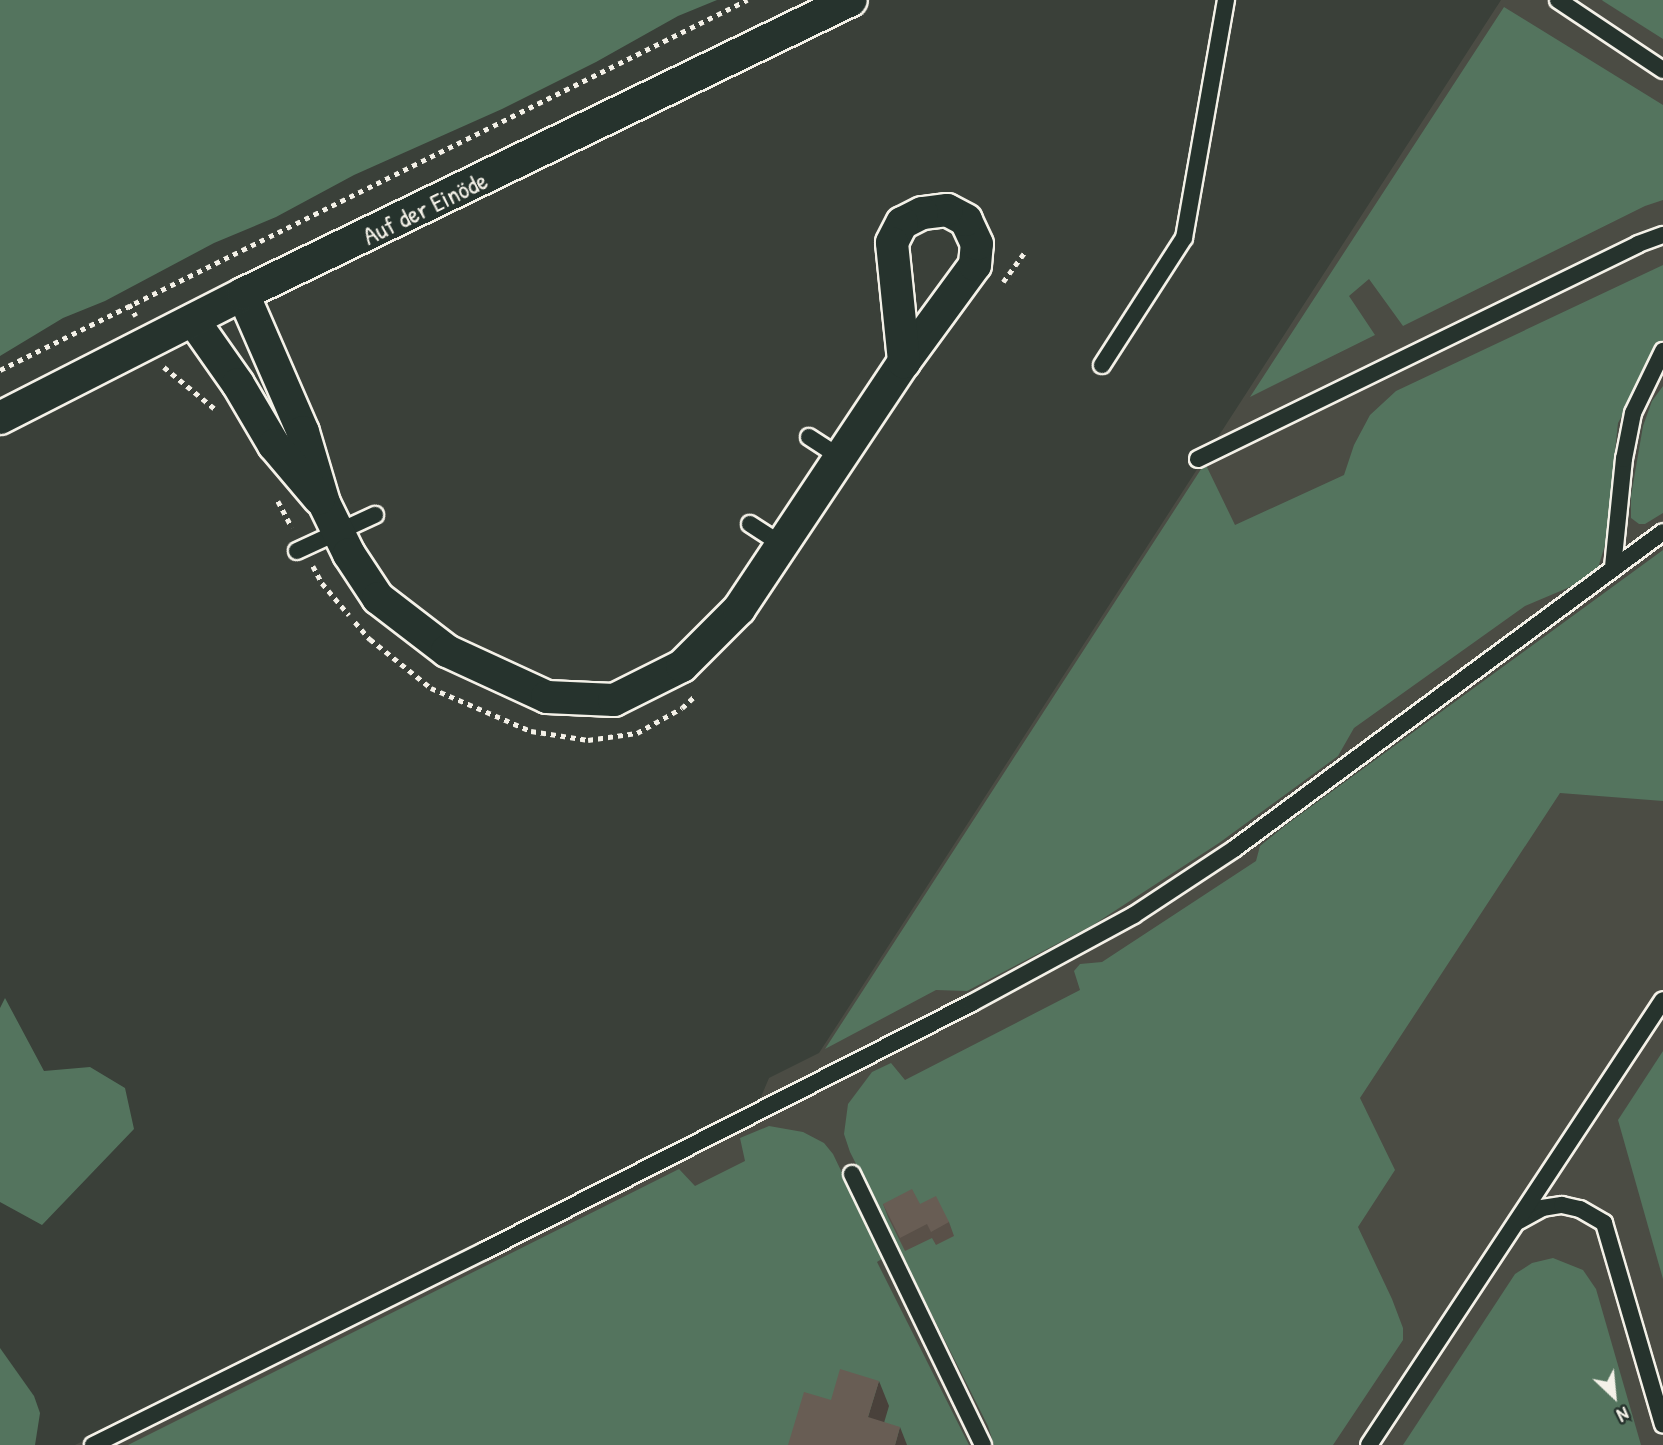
<!DOCTYPE html>
<meta charset="utf-8">
<style>
body{margin:0}
#map{position:relative;width:1663px;height:1445px;overflow:hidden;background:#3a4039;font-family:"Patrick Hand",sans-serif}
div>[style]{position:absolute}
.built>*{inset:0;background:#4b4c44}
.green>*{inset:0;background:#54745e}
.path>*{height:4.5px;margin-top:-2.25px;transform-origin:0;background:repeating-linear-gradient(90deg,#f4f1e8 0 5px,transparent 0 10px)}
.roads{filter:drop-shadow(2px 0 #f4f1e8) drop-shadow(-2px 0 #f4f1e8) drop-shadow(0 2px #f4f1e8) drop-shadow(0 -2px #f4f1e8)}
.service>*{height:16px;margin:-8px;padding:0 8px;transform-origin:8px;border-radius:8px;background:#26332d}
.minor>*{height:32px;margin:-16px;padding:0 16px;transform-origin:16px;border-radius:16px;background:#26332d}
.wall>*{inset:0;background:#595048}
.shaded-wall>*{inset:0;background:#49413b}
.building>*{inset:0;background:#685d54}
span{translate:-50% -50%;white-space:nowrap;text-align:center;line-height:1.15;-webkit-text-stroke:5px #26332d;paint-order:stroke}
.street-label{font-size:26px;color:#f4f1e8}
.north{position:absolute;left:1579px;top:1361px;width:70px;height:70px;-webkit-text-stroke:5px #26332d;paint-order:stroke;rotate:154deg;font-size:19px;font-weight:700;line-height:28px;text-align:center;color:#f4f1e8}
.north::after{content:'';display:block;margin:auto;width:24px;height:32px;background:#f4f1e8;clip-path:polygon(50% 0,100% 100%,50% 72%,0 100%)}
</style>
<div id="map">
<div class="built">
<div style="clip-path:polygon(1501px 0,1663px 0,1663px 1445px,75px 1445px,758px 1104px,769px 1078px,819px 1053px)"></div>
</div>
<div class="green">
<div style="clip-path:polygon(0 0,717px 0,678px 16px,596px 62px,502px 109px,354px 175px,276px 217px,214px 243px,105px 301px,63px 318px,0 356px)"></div>
<div style="clip-path:polygon(1602px 0,1663px 0,1663px 39px,1603px 1px)"></div>
<div style="clip-path:polygon(1504px 7px,1663px 105px,1663px 200px,1645px 206px,1403px 326px,1369px 279px,1349px 296px,1375px 335px,1250px 397px)"></div>
<div style="clip-path:polygon(1663px 265px,1663px 340px,1618px 423px,1605px 545px,1598px 568px,1577px 584px,1525px 606px,1354px 728px,1338px 756px,1219px 843px,1093px 925px,967px 991px,936px 990px,825px 1049px,1205px 463px,1235px 525px,1344px 475px,1354px 445px,1370px 415px,1396px 391px)"></div>
<div style="clip-path:polygon(1663px 386px,1663px 513px,1645px 524px,1639px 524px,1631px 518px,1631px 496px,1643px 426px,1652px 401px)"></div>
<div style="clip-path:polygon(1663px 550px,1663px 801px,1560px 793px,1360px 1098px,1395px 1170px,1358px 1227px,1392px 1299px,1403px 1328px,1403px 1340px,1333px 1445px,994px 1445px,988px 1426px,850px 1152px,844px 1134px,848px 1104px,872px 1072px,891px 1063px,905px 1080px,1080px 990px,1074px 971px,1080px 964px,1102px 962px,1256px 861px,1260px 846px,1286px 825px)"></div>
<div style="clip-path:polygon(5px 998px,44px 1071px,90px 1067px,125px 1088px,134px 1129px,42px 1225px,0 1202px,0 1008px)"></div>
<div style="clip-path:polygon(1663px 1051px,1663px 1279px,1618px 1120px)"></div>
<div style="clip-path:polygon(769px 1126px,803px 1132px,824px 1143px,833px 1154px,883px 1258px,877px 1262px,969px 1445px,128px 1445px,679px 1169px,695px 1186px,745px 1161px,740px 1138px)"></div>
<div style="clip-path:polygon(1553px 1258px,1583px 1270px,1596px 1289px,1641px 1445px,1403px 1445px,1515px 1274px,1532px 1263px)"></div>
<div style="clip-path:polygon(0 1348px,34px 1396px,40px 1413px,35px 1445px,0 1445px)"></div>
</div>
<div class="path">
<div style="left:1003px;top:282px;width:37px;rotate:-54deg"></div>
<div style="left:129px;top:304px;width:14px;rotate:60deg"></div>
<div style="left:164px;top:367px;width:65px;rotate:39.4deg"></div>
<div style="left:0;top:370px;width:834px;rotate:-26.35deg"></div>
<div style="left:278px;top:501px;width:30px;rotate:62deg"></div>
<div style="left:313px;top:566px;width:19px;rotate:62deg"></div>
<div style="left:322px;top:583px;width:42px;rotate:49.8deg"></div>
<div style="left:355px;top:622px;width:23px;rotate:49deg"></div>
<div style="left:370px;top:639px;width:78px;rotate:38.8deg"></div>
<div style="left:431px;top:688px;width:109px;rotate:23.3deg"></div>
<div style="left:531px;top:731px;width:58px;rotate:9deg"></div>
<div style="left:588px;top:740px;width:49px;rotate:-8.1deg"></div>
<div style="left:637px;top:733px;width:51px;rotate:-29.1deg"></div>
<div style="left:682px;top:708px;width:18px;rotate:-43deg"></div>
</div>
<div class="roads">
<div class="service">
<div style="left:1558px;top:0;width:126px;rotate:33.7deg"></div>
<div style="left:1102px;top:365px;width:151px;rotate:-57.2deg"></div>
<div style="left:1184px;top:238px;width:242px;rotate:-80deg"></div>
<div style="left:809px;top:437px;width:37px;rotate:33deg"></div>
<div style="left:1198px;top:459px;width:490px;rotate:-26deg"></div>
<div style="left:1638px;top:244px;width:27px;rotate:-20deg"></div>
<div style="left:750px;top:524px;width:38px;rotate:33deg"></div>
<div style="left:297px;top:551px;width:86px;rotate:-24.8deg"></div>
<div style="left:1613px;top:567px;width:109px;rotate:-84.2deg"></div>
<div style="left:1624px;top:459px;width:47px;rotate:-78.9deg"></div>
<div style="left:1633px;top:413px;width:69px;rotate:-64.2deg"></div>
<div style="left:852px;top:1174px;width:301px;rotate:64.2deg"></div>
<div style="left:1519px;top:1221px;width:26px;rotate:-29deg"></div>
<div style="left:1542px;top:1208px;width:20px;rotate:-9deg"></div>
<div style="left:1562px;top:1205px;width:18px;rotate:13deg"></div>
<div style="left:1580px;top:1209px;width:28px;rotate:30deg"></div>
<div style="left:1604px;top:1223px;width:210px;rotate:73.7deg"></div>
<div style="left:93px;top:1445px;width:436px;rotate:-26.4deg"></div>
<div style="left:484px;top:1251px;width:547px;rotate:-26.94deg"></div>
<div style="left:972px;top:1003px;width:184px;rotate:-28.5deg"></div>
<div style="left:1134px;top:915px;width:120px;rotate:-33.4deg"></div>
<div style="left:1234px;top:849px;width:533px;rotate:-36.46deg"></div>
<div style="left:1369px;top:1445px;width:533px;rotate:-56.55deg"></div>
</div>
<div class="minor">
<div style="left:243px;top:294px;width:150px;rotate:66.5deg"></div>
<div style="left:303px;top:432px;width:74px;rotate:73.5deg"></div>
<div style="left:324px;top:503px;width:57px;rotate:63.9deg"></div>
<div style="left:349px;top:554px;width:53px;rotate:56.6deg"></div>
<div style="left:378px;top:598px;width:87px;rotate:37.5deg"></div>
<div style="left:447px;top:651px;width:110px;rotate:24.7deg"></div>
<div style="left:547px;top:697px;width:67px;rotate:2.6deg"></div>
<div style="left:614px;top:700px;width:76px;rotate:-26.6deg"></div>
<div style="left:682px;top:666px;width:81px;rotate:-45deg"></div>
<div style="left:739px;top:609px;width:297px;rotate:-56.3deg"></div>
<div style="left:904px;top:362px;width:120px;rotate:-53.8deg"></div>
<div style="left:975px;top:265px;width:21px;rotate:-85deg"></div>
<div style="left:977px;top:244px;width:26px;rotate:-115deg"></div>
<div style="left:966px;top:220px;width:21px;rotate:-152deg"></div>
<div style="left:947px;top:210px;width:25px;rotate:173deg"></div>
<div style="left:922px;top:213px;width:22px;rotate:153deg"></div>
<div style="left:902px;top:223px;width:22px;rotate:117deg"></div>
<div style="left:892px;top:243px;width:120px;rotate:84.2deg"></div>
<div style="left:193px;top:320px;width:78px;rotate:54.9deg"></div>
<div style="left:238px;top:384px;width:71px;rotate:59.5deg"></div>
<div style="left:274px;top:445px;width:70px;rotate:49.7deg"></div>
<div style="left:0;top:418px;width:273px;rotate:-27deg"></div>
<div style="left:243px;top:294px;width:675px;rotate:-25.81deg"></div>
</div>
</div>
<div class="wall">
<div style="clip-path:polygon(883px 1204px,920px 1204px,949px 1222px,954px 1236px,936px 1245px,932px 1238px,905px 1251px,888px 1217px)"></div>
</div>
<div class="shaded-wall">
<div style="clip-path:polygon(879px 1381px,889px 1406px,878px 1443px,868px 1417px)"></div>
<div style="clip-path:polygon(900px 1427px,907px 1445px,895px 1445px)"></div>
</div>
<div class="building">
<div style="clip-path:polygon(912px 1189px,920px 1204px,936px 1196px,949px 1222px,931px 1232px,927px 1224px,900px 1238px,883px 1204px)"></div>
<div style="clip-path:polygon(840px 1369px,879px 1381px,868px 1417px,900px 1427px,895px 1445px,788px 1445px,804px 1392px,831px 1400px)"></div>
</div>
<div class="street-label">
<span style="left:425px;top:208px;rotate:-26deg">Auf der Einöde</span>
</div>
<div class="north">N</div>
</div>
